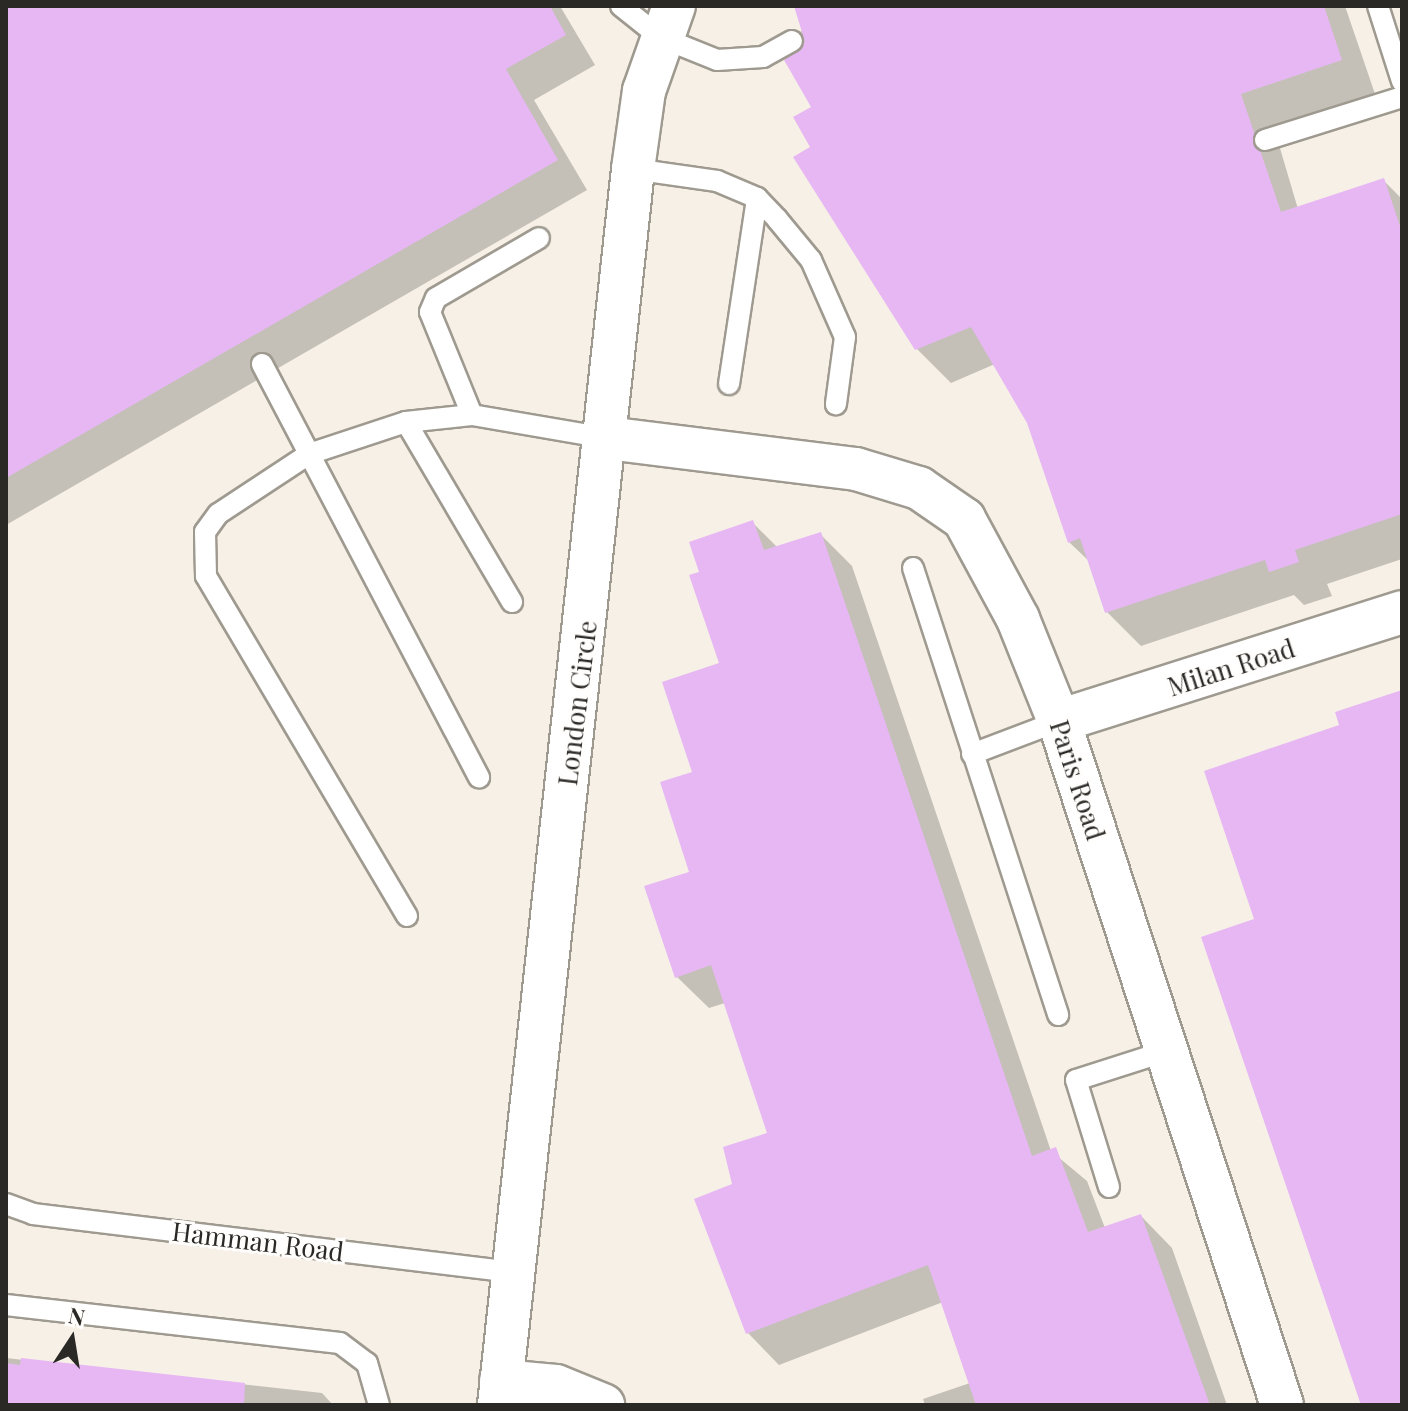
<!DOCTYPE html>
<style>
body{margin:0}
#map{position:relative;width:1408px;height:1411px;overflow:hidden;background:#f6f0e6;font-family:"Playfair Display",serif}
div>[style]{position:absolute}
.shadow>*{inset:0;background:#0003}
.building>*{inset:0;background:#e7b7f4}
.roads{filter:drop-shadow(2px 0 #9f9a90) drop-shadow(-2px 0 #9f9a90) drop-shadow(0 2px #9f9a90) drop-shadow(0 -2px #9f9a90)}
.service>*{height:20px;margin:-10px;padding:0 10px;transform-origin:10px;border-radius:10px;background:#fff}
.minor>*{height:42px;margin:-21px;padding:0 21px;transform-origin:21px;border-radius:21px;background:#fff}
span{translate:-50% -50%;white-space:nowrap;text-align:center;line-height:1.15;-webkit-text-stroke:6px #fffefc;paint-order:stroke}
.street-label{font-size:26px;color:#2b2925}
.frame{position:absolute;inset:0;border:8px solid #2b2925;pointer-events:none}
.north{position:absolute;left:32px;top:1299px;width:80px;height:80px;-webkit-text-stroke:6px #fffefc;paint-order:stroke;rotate:12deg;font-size:22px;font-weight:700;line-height:32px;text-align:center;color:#2b2925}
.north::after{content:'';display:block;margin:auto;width:28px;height:36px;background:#2b2925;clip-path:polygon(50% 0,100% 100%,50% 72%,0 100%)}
</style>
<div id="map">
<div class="shadow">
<div style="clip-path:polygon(6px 6px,560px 6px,595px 65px,534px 100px,587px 190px,6px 525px)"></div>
<div style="clip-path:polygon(796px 6px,1345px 6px,1375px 94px,1274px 128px,1298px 209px,1383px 180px,1402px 199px,1402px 559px,1327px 584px,1332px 596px,1304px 605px,1294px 595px,1141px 646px,1107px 612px,1091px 563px,1069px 542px,1029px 423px,995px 364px,951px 383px,917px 349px,796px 158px,813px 148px,814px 108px,801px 31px,808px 27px)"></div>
<div style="clip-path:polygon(753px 523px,778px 548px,820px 534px,852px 566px,1051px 1151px,1087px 1181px,1105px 1228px,1141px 1216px,1172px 1248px,1227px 1405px,925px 1405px,923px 1399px,970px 1383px,943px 1302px,779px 1365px,748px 1333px,734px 1186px,769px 1134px,725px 1003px,709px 1008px,677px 977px,692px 873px,694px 773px,722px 665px,701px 573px)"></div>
<div style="clip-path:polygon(6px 1358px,322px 1393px,333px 1405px,6px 1405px)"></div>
</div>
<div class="building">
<div style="clip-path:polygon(6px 6px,550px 6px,566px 35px,506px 69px,558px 160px,6px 478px)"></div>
<div style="clip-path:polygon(794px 6px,1324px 6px,1342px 60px,1241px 94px,1281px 212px,1384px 178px,1402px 232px,1402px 514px,1295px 550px,1299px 562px,1269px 572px,1265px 560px,1105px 613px,1080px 538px,1068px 543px,1027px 423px,971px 327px,915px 350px,793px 157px,810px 147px,793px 117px,811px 107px,784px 60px,805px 42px)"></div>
<div style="clip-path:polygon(753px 520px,764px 550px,821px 532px,1032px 1156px,1056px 1147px,1088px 1232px,1141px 1214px,1210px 1405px,976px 1405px,928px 1265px,746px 1334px,694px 1199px,732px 1184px,723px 1147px,767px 1133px,711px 965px,675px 978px,644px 886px,689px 872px,660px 782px,692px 772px,662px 682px,719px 663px,689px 575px,699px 572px,689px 542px)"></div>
<div style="clip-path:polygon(1402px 690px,1402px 1405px,1361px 1405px,1201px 937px,1254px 919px,1204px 771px,1339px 725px,1335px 712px)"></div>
<div style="clip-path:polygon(21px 1358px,245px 1383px,244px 1405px,6px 1405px,6px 1363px,20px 1365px)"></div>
</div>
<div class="roads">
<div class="service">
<div style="left:621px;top:6px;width:50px;rotate:38.5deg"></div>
<div style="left:660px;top:37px;width:61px;rotate:22deg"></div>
<div style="left:717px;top:60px;width:46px;rotate:-3.7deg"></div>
<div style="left:763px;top:57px;width:33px;rotate:-29deg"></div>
<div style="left:1378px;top:6px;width:79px;rotate:72.3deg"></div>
<div style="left:1265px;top:140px;width:144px;rotate:-17.4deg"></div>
<div style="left:633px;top:169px;width:85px;rotate:8.1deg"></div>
<div style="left:717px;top:181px;width:43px;rotate:23deg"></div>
<div style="left:757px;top:198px;width:29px;rotate:46deg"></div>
<div style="left:777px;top:219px;width:53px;rotate:50.3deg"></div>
<div style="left:811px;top:260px;width:84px;rotate:66.2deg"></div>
<div style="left:845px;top:337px;width:68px;rotate:97.7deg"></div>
<div style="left:262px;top:364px;width:467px;rotate:62.3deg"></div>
<div style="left:729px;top:384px;width:188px;rotate:-81.4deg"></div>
<div style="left:472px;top:415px;width:111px;rotate:-112.2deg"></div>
<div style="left:430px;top:312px;width:15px;rotate:-67deg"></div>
<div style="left:436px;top:298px;width:119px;rotate:-30.2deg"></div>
<div style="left:406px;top:422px;width:209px;rotate:59.5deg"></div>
<div style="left:913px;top:568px;width:470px;rotate:72deg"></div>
<div style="left:972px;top:754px;width:93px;rotate:-20.8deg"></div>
<div style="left:407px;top:916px;width:395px;rotate:-120.6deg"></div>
<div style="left:206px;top:576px;width:44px;rotate:-91.3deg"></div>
<div style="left:205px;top:532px;width:22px;rotate:-54deg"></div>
<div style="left:218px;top:514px;width:109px;rotate:-33.4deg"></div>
<div style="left:309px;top:454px;width:102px;rotate:-18.3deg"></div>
<div style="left:406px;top:422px;width:66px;rotate:-6.1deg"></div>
<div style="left:472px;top:415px;width:137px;rotate:9.7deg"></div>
<div style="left:1109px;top:1187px;width:112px;rotate:-107.1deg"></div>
<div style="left:1076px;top:1080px;width:96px;rotate:-17.7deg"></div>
<div style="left:6px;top:1204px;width:29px;rotate:20deg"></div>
<div style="left:33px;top:1214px;width:482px;rotate:6.9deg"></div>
<div style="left:6px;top:1305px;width:336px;rotate:6.5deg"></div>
<div style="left:340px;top:1343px;width:34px;rotate:37deg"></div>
<div style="left:367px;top:1363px;width:44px;rotate:74.1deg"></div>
</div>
<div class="minor">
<div style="left:607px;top:438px;width:251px;rotate:7.1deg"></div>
<div style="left:856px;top:469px;width:66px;rotate:16.8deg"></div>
<div style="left:919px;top:488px;width:55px;rotate:34.6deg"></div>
<div style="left:964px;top:519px;width:114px;rotate:61.6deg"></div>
<div style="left:1018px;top:619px;width:110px;rotate:68.1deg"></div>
<div style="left:1059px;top:721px;width:719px;rotate:71.94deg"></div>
<div style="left:1059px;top:721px;width:360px;rotate:-17.6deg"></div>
<div style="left:501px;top:1381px;width:55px;rotate:5.2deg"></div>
<div style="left:556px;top:1386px;width:51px;rotate:22deg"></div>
<div style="left:499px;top:1405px;width:1243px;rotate:-83.81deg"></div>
<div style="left:633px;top:169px;width:79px;rotate:-82deg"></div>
<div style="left:644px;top:91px;width:90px;rotate:-70.6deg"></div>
</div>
</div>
<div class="street-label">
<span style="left:1231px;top:667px;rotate:-18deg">Milan Road</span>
<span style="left:577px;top:703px;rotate:-83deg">London Circle</span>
<span style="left:1078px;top:780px;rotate:72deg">Paris Road</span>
<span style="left:258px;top:1241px;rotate:7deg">Hamman Road</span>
</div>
<div class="frame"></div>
<div class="north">N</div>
</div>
